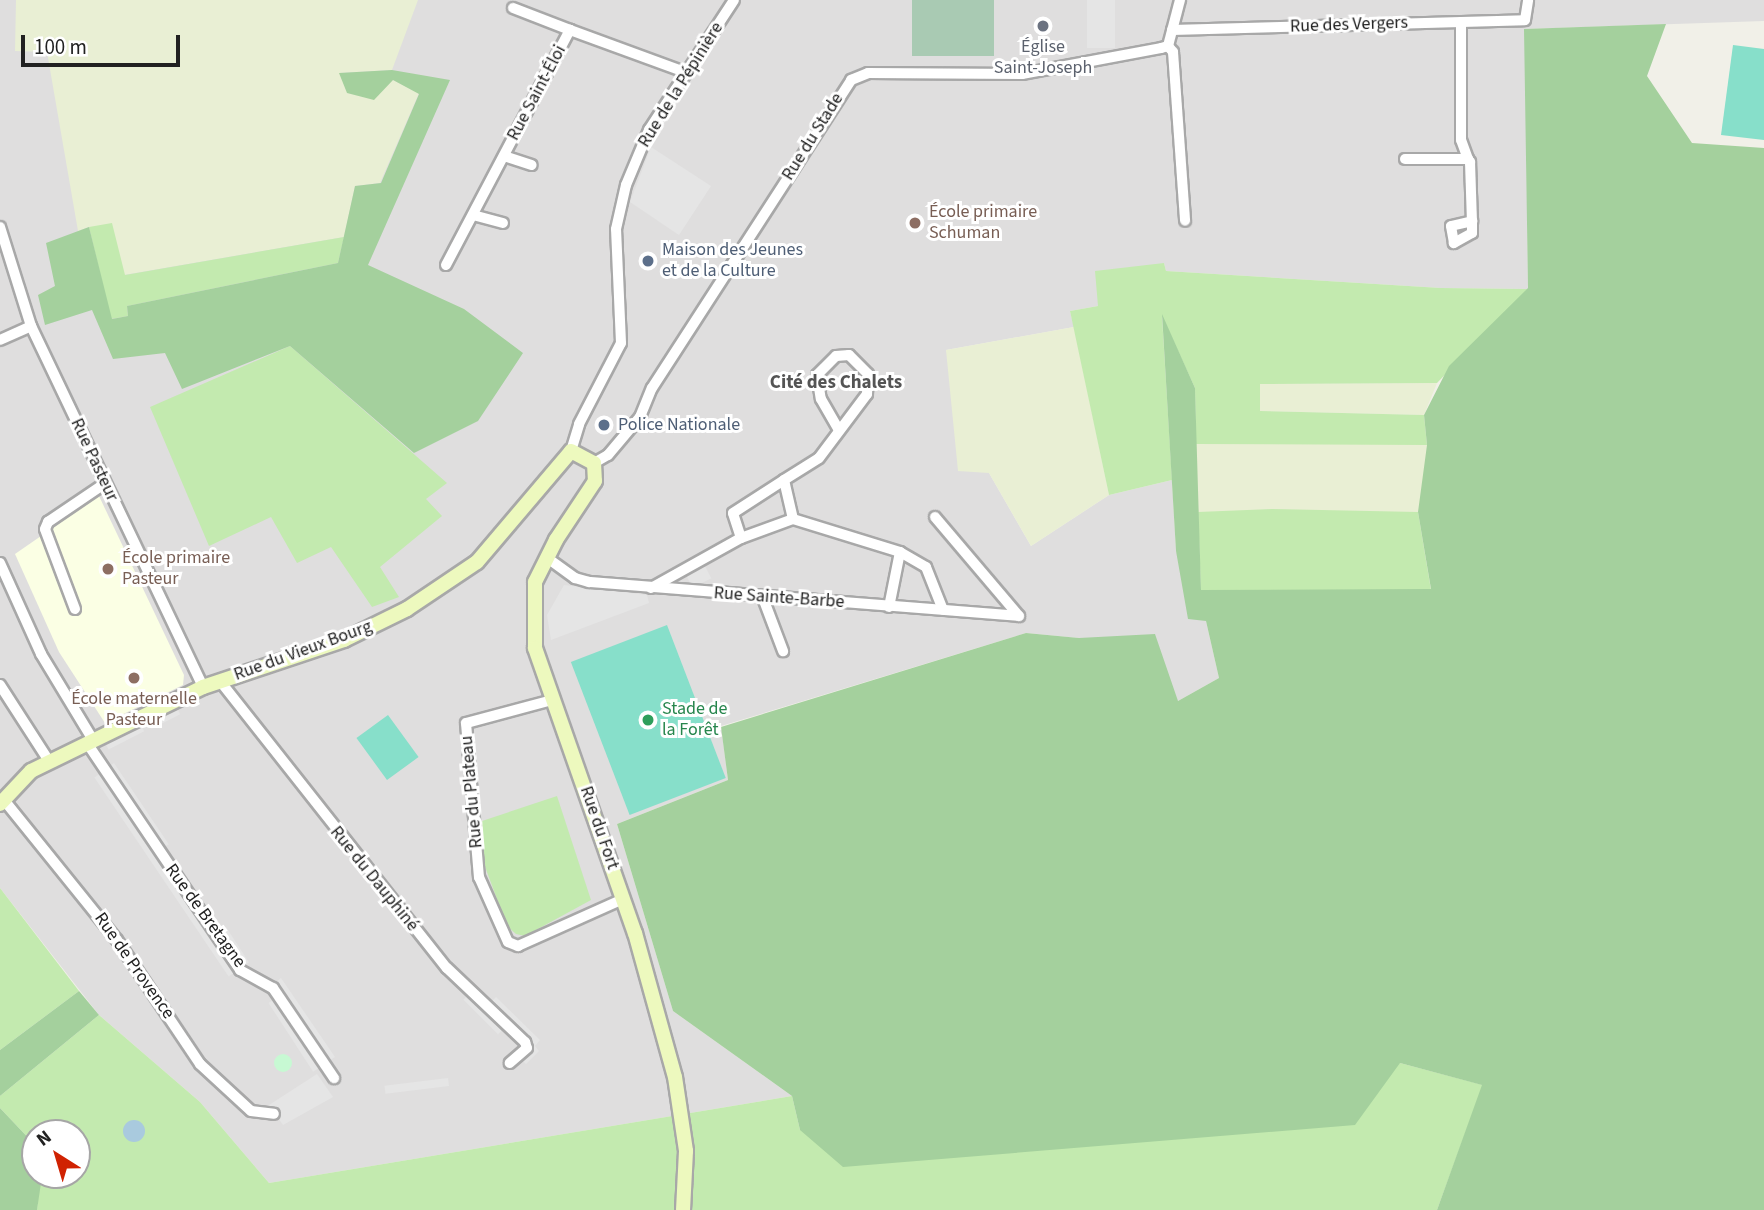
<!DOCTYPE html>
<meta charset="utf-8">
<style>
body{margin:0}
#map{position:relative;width:1764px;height:1210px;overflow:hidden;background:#f1f0e8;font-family:"Source Sans 3",sans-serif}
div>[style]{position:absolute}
.residential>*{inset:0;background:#dfdede}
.education>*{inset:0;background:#fbffe4}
.farmland>*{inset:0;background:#e9efd4;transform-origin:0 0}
.grass>*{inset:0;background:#c3eaaf}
.forest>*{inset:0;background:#a4d09d}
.cemetery>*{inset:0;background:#a9cab3;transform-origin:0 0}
.park>*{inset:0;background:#c7f9d3}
.round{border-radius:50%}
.pitch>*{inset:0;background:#87dfca;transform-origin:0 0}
.parking>*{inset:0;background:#e5e5e5;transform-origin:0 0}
.water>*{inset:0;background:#a9cade}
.roads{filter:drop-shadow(2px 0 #a8a8a8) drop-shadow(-2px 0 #a8a8a8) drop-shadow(0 2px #a8a8a8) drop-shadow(0 -2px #a8a8a8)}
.street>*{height:10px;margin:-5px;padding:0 5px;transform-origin:5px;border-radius:5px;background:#fff}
.secondary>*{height:14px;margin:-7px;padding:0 7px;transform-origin:7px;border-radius:7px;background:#edf9be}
.dots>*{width:19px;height:19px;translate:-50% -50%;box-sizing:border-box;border:4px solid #fff;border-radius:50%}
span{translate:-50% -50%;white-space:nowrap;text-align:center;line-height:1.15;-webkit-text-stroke:6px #fff;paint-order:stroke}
.street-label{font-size:18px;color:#212121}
.worship-label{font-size:18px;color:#5b616d}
.education-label{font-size:18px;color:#785e54}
.left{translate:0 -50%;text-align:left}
.service-label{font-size:18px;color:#4e5e75}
.leisure-label{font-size:18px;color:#27864d}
.neighbourhood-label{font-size:19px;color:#545454;font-weight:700}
.north{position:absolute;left:21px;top:1119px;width:70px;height:70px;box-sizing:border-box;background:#fff;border:2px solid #a6a6a6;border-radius:50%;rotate:323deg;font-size:19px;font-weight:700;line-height:28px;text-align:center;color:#212121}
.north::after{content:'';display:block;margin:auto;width:24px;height:32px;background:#d02202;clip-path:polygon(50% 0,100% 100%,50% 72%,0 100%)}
.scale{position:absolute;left:21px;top:35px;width:159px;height:32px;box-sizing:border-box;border:4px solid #212121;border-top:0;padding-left:9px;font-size:21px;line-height:24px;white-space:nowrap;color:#212121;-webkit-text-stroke:5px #fff;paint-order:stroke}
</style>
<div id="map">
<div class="residential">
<div style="clip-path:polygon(0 0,1764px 0,1764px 21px,1525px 29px,1528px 289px,1441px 288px,1166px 271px,1164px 263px,1098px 306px,1070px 311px,1074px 327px,946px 350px,989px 473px,1031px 546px,1109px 495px,1172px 480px,1176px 551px,1206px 621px,1219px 678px,1178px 701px,1079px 638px,1026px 633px,721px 726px,728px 780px,617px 824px,673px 1011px,792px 1096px,269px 1183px,200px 1102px,99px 1015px,0 888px)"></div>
</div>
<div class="education">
<div style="clip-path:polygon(99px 496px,184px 675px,183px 685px,105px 723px,59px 652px,15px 554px)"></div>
</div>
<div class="farmland">
<div style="clip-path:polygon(16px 0,418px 0,392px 70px,340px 73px,393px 80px,419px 93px,380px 183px,355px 186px,344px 237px,124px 275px,89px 227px,78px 231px,47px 52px,15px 51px)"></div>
<div style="clip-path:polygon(1074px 327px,1109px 495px,1031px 546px,989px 473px,958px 471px,946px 350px)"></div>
<div style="clip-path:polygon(1437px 383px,1424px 415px,1260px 411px,1260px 384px)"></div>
<div style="left:1196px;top:444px;width:231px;height:68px"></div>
</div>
<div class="grass">
<div style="clip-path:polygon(112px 223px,125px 275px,344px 237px,338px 263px,127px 306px,128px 316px,111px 319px,89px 227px)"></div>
<div style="clip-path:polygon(1164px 263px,1166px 271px,1441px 288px,1528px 289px,1437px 383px,1260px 384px,1260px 411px,1424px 415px,1427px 445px,1196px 444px,1195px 388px,1162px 316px,1172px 480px,1109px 495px,1070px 311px,1098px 306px,1095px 271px)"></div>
<div style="clip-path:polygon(290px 346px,447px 483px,426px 499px,442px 516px,380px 567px,399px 597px,372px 607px,331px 547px,297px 563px,271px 517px,209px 546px,150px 407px)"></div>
<div style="clip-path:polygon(1273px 509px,1418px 512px,1431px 590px,1201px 590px,1198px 512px)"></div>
<div style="clip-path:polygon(557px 796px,591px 900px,525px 936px,516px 934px,507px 926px,484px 864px,482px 821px)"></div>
<div style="clip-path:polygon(0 888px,79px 991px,0 1050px)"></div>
<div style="clip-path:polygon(99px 1015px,200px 1102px,269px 1183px,792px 1096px,800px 1130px,1400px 1063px,1483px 1085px,1437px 1210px,37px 1210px,40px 1175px,77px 1175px,77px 1133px,35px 1133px,35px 1145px,0 1108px,0 1096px)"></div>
</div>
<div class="forest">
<div style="clip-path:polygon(1666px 24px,1647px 76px,1692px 143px,1764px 148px,1764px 1210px,1437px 1210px,1482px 1085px,1400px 1063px,1355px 1125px,843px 1167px,800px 1130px,792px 1096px,673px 1011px,617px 824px,728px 780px,721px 727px,1026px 633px,1079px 638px,1155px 634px,1178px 701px,1219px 678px,1206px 621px,1188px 619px,1176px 551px,1162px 314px,1195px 388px,1201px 590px,1431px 589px,1418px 512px,1427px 445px,1424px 415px,1449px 366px,1528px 288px,1524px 29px)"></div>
<div style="clip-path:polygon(392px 70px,450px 80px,368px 265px,464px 309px,523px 353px,478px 421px,414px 453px,290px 346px,182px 389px,165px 353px,113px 359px,92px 310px,45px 325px,38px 295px,55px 286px,46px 243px,89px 227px,112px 319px,128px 316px,127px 306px,338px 263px,355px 186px,381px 183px,419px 94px,393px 80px,374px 100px,347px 93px,339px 73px)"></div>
<div style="clip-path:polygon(79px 991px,99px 1015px,0 1096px,0 1050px)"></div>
<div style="clip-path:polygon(0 1108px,35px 1145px,35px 1175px,40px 1175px,41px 1183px,37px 1210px,0 1210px)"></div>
</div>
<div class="cemetery">
<div style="left:912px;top:0;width:82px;height:56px"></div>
</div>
<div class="park">
<div class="round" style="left:274px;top:1054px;width:18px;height:18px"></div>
</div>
<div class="pitch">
<div style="clip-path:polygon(1733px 45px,1764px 49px,1764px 140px,1721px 135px)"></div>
<div style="left:667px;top:625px;width:164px;height:103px;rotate:69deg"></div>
<div style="left:388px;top:715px;width:52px;height:39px;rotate:54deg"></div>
</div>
<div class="parking">
<div style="left:1087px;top:0;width:28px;height:48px"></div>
<div style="clip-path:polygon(651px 147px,711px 186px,679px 235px,630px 202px)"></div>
<div style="left:704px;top:564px;width:16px;height:21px;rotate:63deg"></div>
<div style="clip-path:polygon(564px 585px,647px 595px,649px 603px,551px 640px,547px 615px)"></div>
<div style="left:177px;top:708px;width:7px;height:32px;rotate:63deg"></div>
<div style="left:141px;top:725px;width:7px;height:40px;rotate:63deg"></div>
<div style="left:114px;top:763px;width:98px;height:8px;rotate:56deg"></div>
<div style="left:101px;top:773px;width:240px;height:8px;rotate:56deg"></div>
<div style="left:226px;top:927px;width:42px;height:9px;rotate:57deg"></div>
<div style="clip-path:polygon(281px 978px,335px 1057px,327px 1062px,284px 995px,272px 985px)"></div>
<div style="left:469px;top:994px;width:49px;height:8px;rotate:45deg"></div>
<div style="clip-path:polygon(496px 997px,540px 1040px,535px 1046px,539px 1051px,526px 1064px,521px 1059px,534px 1046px,490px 1003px)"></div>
<div style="left:276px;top:998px;width:82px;height:9px;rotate:57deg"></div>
<div style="clip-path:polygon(317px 1074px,333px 1097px,283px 1125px,269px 1105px)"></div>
<div style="left:448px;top:1078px;width:8px;height:64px;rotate:83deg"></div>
</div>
<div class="water">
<div class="round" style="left:123px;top:1120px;width:22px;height:22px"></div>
</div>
<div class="roads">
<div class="street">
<div style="left:513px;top:8px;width:61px;rotate:21.1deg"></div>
<div style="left:1172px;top:30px;width:353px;rotate:-1.6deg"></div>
<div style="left:1525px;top:20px;width:20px;rotate:-81deg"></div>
<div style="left:1168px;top:46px;width:8px;rotate:50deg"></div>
<div style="left:1173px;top:52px;width:169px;rotate:85.9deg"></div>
<div style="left:504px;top:156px;width:29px;rotate:18deg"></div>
<div style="left:1405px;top:159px;width:63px"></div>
<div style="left:1468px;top:159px;width:20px;rotate:-110deg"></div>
<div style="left:1461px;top:140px;width:118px;rotate:-90deg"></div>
<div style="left:1468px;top:159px;width:4px;rotate:56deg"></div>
<div style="left:1470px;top:162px;width:59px;rotate:88.1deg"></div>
<div style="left:1472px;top:221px;width:12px;rotate:90deg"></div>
<div style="left:1472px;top:233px;width:21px;rotate:151deg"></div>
<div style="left:1454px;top:243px;width:17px;rotate:-100deg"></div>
<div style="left:1451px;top:226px;width:22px;rotate:-13deg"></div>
<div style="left:473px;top:215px;width:31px;rotate:15deg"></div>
<div style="left:0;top:227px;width:104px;rotate:72.6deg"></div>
<div style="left:31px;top:326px;width:400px;rotate:64.5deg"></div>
<div style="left:446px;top:265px;width:266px;rotate:-62.2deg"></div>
<div style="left:570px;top:30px;width:122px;rotate:20.1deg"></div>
<div style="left:0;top:340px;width:34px;rotate:-24deg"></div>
<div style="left:571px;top:451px;width:28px;rotate:-73deg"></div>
<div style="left:579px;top:424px;width:91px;rotate:-62.6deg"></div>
<div style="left:621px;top:343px;width:114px;rotate:-92.5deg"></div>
<div style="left:616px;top:229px;width:45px;rotate:-77.2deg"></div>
<div style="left:626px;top:185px;width:60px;rotate:-67.3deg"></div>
<div style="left:649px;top:130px;width:155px;rotate:-56.8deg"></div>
<div style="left:594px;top:463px;width:16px;rotate:-30deg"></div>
<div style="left:608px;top:455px;width:50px;rotate:-49.9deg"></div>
<div style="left:640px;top:417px;width:31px;rotate:-68deg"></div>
<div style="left:652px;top:388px;width:367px;rotate:-57.1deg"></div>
<div style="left:851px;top:80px;width:18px;rotate:-22deg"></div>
<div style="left:868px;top:73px;width:154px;rotate:0.4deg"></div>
<div style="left:1022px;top:74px;width:141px;rotate:-10.6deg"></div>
<div style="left:1161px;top:48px;width:7px;rotate:-16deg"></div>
<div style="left:1168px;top:46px;width:48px;rotate:-75.4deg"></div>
<div style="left:935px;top:517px;width:130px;rotate:49.7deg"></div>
<div style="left:793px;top:519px;width:112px;rotate:17.1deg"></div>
<div style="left:900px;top:552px;width:56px;rotate:101.3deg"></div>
<div style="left:741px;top:538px;width:26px;rotate:-108deg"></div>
<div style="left:733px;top:513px;width:61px;rotate:-32.9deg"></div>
<div style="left:900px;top:552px;width:30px;rotate:30deg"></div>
<div style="left:926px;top:567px;width:46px;rotate:68.4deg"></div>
<div style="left:546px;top:557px;width:36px;rotate:36deg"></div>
<div style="left:575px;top:578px;width:15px;rotate:16deg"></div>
<div style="left:589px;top:582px;width:431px;rotate:4.5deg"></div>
<div style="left:0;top:563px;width:100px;rotate:65.7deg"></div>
<div style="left:41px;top:654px;width:100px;rotate:58.8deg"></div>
<div style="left:651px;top:588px;width:103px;rotate:-29.1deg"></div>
<div style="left:741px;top:538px;width:55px;rotate:-20.1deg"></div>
<div style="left:793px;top:519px;width:40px;rotate:-103deg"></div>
<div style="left:784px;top:480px;width:41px;rotate:-32.2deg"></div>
<div style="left:819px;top:458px;width:80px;rotate:-53.1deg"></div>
<div style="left:867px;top:394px;width:20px;rotate:-87deg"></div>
<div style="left:868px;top:374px;width:27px;rotate:-135deg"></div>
<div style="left:849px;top:355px;width:13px;rotate:176deg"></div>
<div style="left:836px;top:356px;width:27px;rotate:135deg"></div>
<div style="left:817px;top:375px;width:24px;rotate:81deg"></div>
<div style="left:821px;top:399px;width:34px;rotate:60deg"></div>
<div style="left:763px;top:598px;width:57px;rotate:69.3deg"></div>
<div style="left:75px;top:609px;width:85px;rotate:-110.6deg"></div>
<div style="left:45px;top:529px;width:8px;rotate:-67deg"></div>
<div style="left:48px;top:522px;width:68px;rotate:-34.2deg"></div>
<div style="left:220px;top:681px;width:366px;rotate:51.7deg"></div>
<div style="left:447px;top:968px;width:108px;rotate:43.5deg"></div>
<div style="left:525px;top:1042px;width:6px;rotate:72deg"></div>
<div style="left:527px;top:1048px;width:23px;rotate:139deg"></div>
<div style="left:0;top:685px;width:90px;rotate:57.2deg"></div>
<div style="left:552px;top:700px;width:89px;rotate:165deg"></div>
<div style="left:466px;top:723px;width:155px;rotate:85.2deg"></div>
<div style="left:479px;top:877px;width:71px;rotate:66deg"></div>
<div style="left:508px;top:942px;width:11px;rotate:22deg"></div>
<div style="left:518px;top:946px;width:115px;rotate:-24.1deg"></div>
<div style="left:87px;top:743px;width:274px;rotate:56deg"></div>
<div style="left:240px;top:970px;width:38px;rotate:29deg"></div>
<div style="left:273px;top:988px;width:109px;rotate:55.9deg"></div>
<div style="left:4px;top:800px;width:180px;rotate:51.1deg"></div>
<div style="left:117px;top:940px;width:149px;rotate:56.2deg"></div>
<div style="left:200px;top:1064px;width:69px;rotate:42.7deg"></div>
<div style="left:251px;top:1111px;width:23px;rotate:7deg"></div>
</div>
<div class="secondary">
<div style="left:0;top:804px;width:45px;rotate:-46.8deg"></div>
<div style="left:31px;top:771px;width:191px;rotate:-26deg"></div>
<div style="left:203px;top:687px;width:149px;rotate:-18.4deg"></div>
<div style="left:344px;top:640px;width:70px;rotate:-26.2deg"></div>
<div style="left:407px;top:609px;width:84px;rotate:-33.9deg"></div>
<div style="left:477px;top:562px;width:145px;rotate:-49.7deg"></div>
<div style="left:571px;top:451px;width:26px;rotate:28deg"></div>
<div style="left:594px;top:463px;width:18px;rotate:87deg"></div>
<div style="left:595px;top:481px;width:71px;rotate:123.5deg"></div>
<div style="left:556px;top:540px;width:47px;rotate:116.6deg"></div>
<div style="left:535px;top:582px;width:66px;rotate:90deg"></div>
<div style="left:535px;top:648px;width:302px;rotate:70.7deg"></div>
<div style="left:635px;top:933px;width:149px;rotate:74.5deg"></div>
<div style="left:675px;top:1077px;width:75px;rotate:81.5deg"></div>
<div style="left:686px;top:1151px;width:59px;rotate:92.9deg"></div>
</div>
</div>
<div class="dots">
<div style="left:1043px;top:26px;background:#6b7280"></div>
<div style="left:915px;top:223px;background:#8d6e63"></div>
<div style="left:648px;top:261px;background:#5c6f8a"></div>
<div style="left:604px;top:425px;background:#5c6f8a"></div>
<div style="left:108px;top:569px;background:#8d6e63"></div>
<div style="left:134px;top:678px;background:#8d6e63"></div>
<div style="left:648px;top:720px;background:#2e9e5b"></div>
</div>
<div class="street-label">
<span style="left:1349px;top:25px;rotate:-2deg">Rue des Vergers</span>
<span style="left:681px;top:85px;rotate:-58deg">Rue de la Pépinière</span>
<span style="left:537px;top:93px;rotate:-62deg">Rue Saint-Éloi</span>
<span style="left:813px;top:137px;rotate:-58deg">Rue du Stade</span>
<span style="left:94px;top:460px;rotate:65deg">Rue Pasteur</span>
<span style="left:779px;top:598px;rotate:4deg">Rue Sainte-Barbe</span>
<span style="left:303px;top:651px;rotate:-20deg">Rue du Vieux Bourg</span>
<span style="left:472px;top:792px;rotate:-95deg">Rue du Plateau</span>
<span style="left:599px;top:828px;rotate:71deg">Rue du Fort</span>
<span style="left:374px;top:879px;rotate:51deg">Rue du Dauphiné</span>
<span style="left:205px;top:916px;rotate:54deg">Rue de Bretagne</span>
<span style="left:134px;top:966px;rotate:55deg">Rue de Provence</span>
</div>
<div class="worship-label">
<span style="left:1043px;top:58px">Église<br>Saint-Joseph</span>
</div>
<div class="education-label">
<span class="left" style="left:929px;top:223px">École primaire<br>Schuman</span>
<span class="left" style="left:122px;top:569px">École primaire<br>Pasteur</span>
<span style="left:134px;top:710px">École maternelle<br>Pasteur</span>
</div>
<div class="service-label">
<span class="left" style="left:662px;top:261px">Maison des Jeunes<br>et de la Culture</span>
<span class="left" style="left:618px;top:425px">Police Nationale</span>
</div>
<div class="leisure-label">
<span class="left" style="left:662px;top:720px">Stade de<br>la Forêt</span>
</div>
<div class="neighbourhood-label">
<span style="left:836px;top:383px">Cité des Chalets</span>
</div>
<div class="north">N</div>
<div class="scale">100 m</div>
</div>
